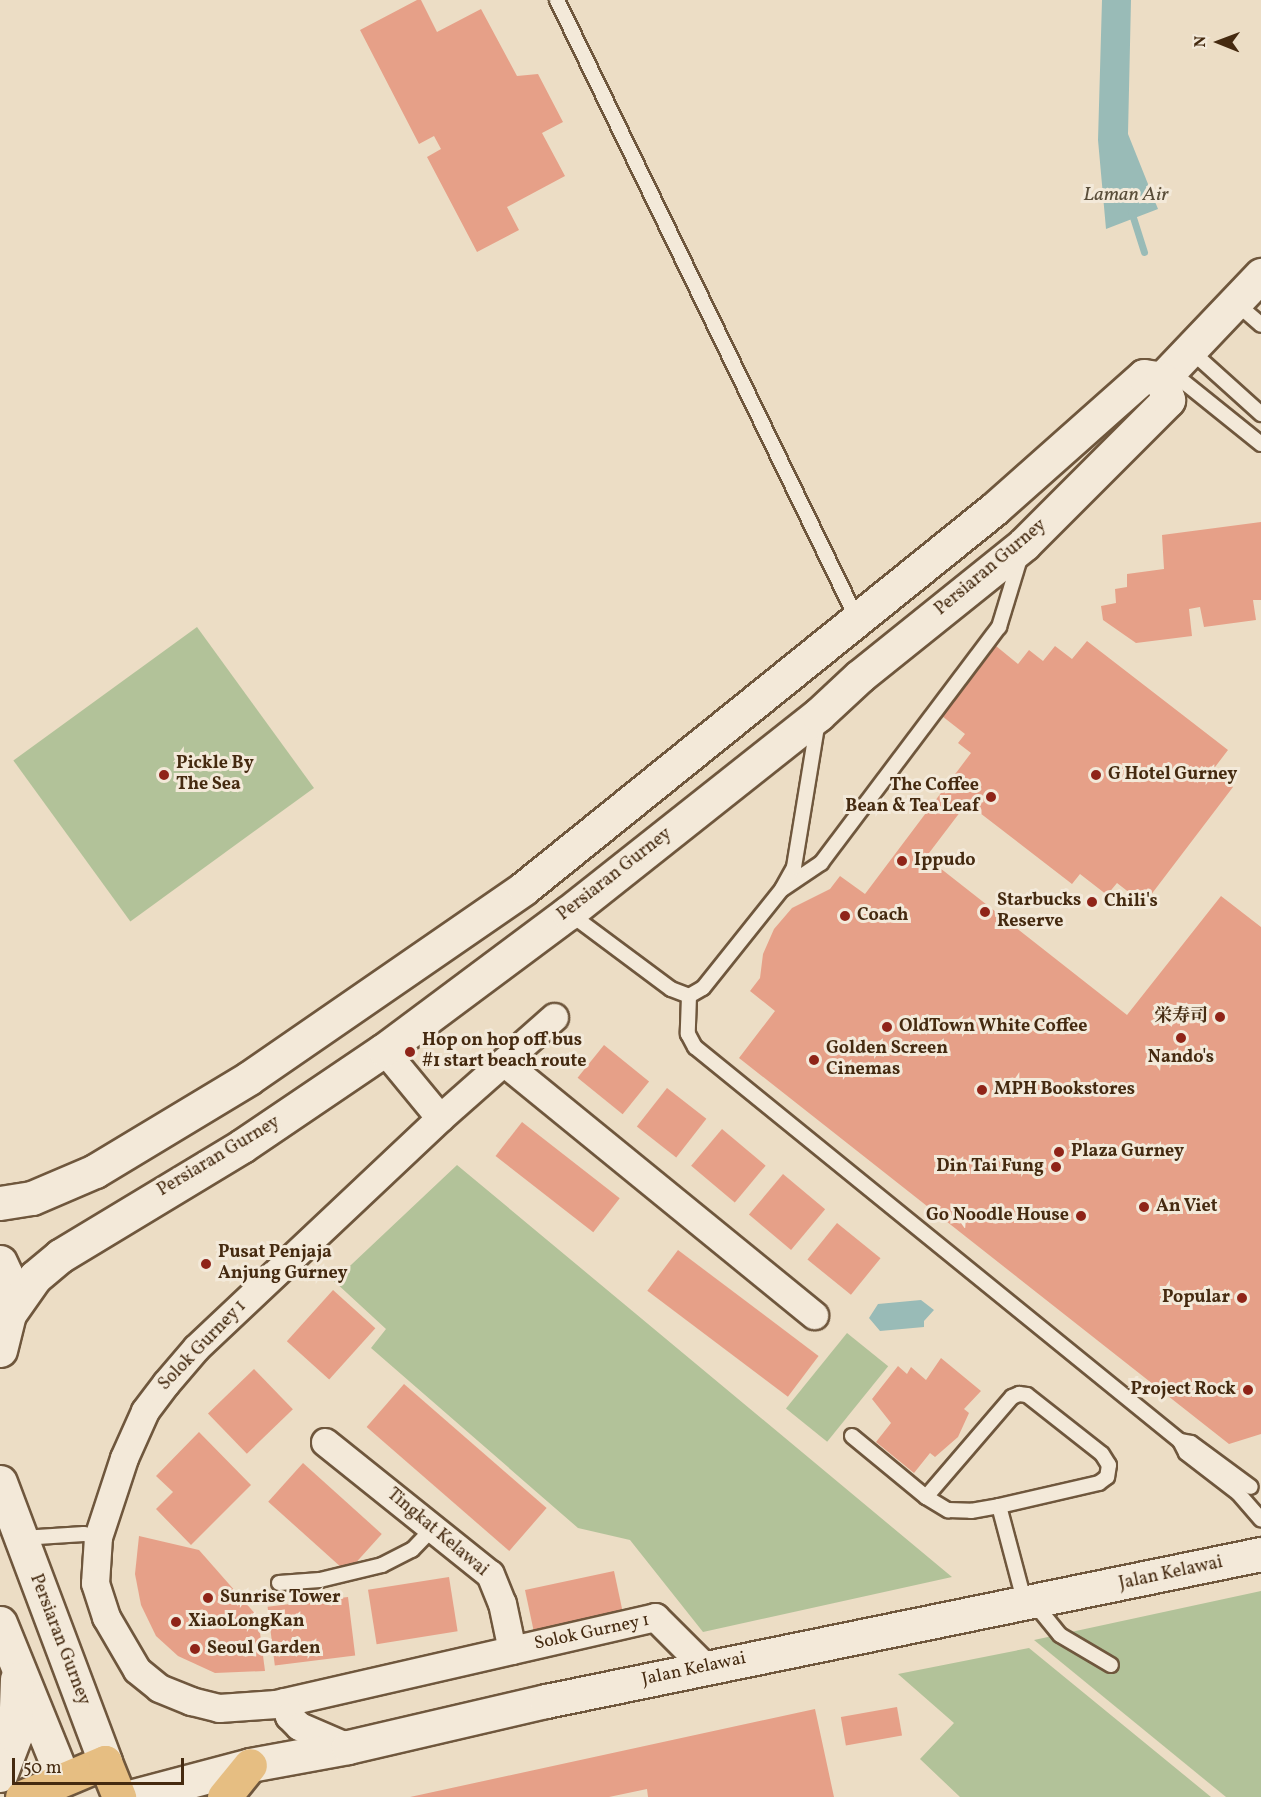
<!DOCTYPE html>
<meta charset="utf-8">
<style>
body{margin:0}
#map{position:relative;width:1261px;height:1797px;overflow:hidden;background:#ecddc5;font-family:Vollkorn,"Noto Serif SC",serif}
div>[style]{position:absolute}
.green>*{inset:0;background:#b2c299;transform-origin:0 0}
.water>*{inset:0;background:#99bbb7}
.stream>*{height:7px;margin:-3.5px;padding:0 3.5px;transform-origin:3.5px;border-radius:3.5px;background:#99bbb7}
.building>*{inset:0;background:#e6a088;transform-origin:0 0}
.roads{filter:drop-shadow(2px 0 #6f573d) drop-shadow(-2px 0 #6f573d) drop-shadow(0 2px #6f573d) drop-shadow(0 -2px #6f573d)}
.service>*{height:14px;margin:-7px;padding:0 7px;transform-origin:7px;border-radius:7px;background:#f3e9d9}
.minor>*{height:27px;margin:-13.5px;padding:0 13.5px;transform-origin:13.5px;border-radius:13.5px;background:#f3e9d9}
.secondary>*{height:33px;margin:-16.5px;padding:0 16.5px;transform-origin:16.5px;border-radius:16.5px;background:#f3e9d9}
.primary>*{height:33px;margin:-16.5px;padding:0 16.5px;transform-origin:16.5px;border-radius:16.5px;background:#e6be82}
.dots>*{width:16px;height:16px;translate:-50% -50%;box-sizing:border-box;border:3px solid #f3e9d9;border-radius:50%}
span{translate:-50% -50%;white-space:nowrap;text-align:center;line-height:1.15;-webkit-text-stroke:6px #f3e9d9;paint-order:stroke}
.street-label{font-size:18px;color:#452a10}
.poi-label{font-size:18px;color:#452a10;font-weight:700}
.left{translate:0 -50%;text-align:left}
.right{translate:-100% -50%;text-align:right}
.water-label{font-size:20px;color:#5a4e3a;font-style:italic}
.north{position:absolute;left:1189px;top:12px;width:60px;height:60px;-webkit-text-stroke:4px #f3e9d9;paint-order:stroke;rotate:271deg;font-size:16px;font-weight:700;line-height:24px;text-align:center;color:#452a10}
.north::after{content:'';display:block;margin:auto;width:21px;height:27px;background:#452a10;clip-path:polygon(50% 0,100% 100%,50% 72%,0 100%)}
.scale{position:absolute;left:12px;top:1758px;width:172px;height:27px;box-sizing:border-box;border:3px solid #452a10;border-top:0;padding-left:8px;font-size:18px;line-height:21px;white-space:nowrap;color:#452a10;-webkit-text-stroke:4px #f3e9d9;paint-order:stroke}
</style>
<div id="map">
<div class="green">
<div style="left:197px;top:627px;width:199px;height:227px;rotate:54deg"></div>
<div style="clip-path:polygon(457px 1165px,952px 1577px,703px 1632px,630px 1540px,578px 1528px,371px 1348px,386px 1329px,334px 1281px)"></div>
<div style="left:847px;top:1333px;width:53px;height:97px;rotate:39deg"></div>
<div style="clip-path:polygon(1261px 1591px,1261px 1797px,1226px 1797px,1034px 1640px)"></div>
<div style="clip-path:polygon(1029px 1648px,1211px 1797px,960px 1797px,920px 1759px,954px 1723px,898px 1674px)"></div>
</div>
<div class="water">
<div style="clip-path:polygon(1102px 0,1131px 0,1128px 134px,1158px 209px,1106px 229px,1098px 140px)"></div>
<div style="clip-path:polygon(921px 1300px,934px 1310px,924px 1321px,924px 1327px,880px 1331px,869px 1318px,878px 1304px)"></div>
</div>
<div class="stream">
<div style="left:1131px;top:211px;width:43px;rotate:72.4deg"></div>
</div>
<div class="building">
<div style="clip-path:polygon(417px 0,421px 0,437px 32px,481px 9px,517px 76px,538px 74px,563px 122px,542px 133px,565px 176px,507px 207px,519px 230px,477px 252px,427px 157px,441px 149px,434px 136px,419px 144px,360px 30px)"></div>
<div style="clip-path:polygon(1261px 522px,1261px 600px,1253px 600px,1256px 620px,1204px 627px,1200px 607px,1189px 609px,1192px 636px,1136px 643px,1103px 620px,1101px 606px,1116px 603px,1115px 589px,1127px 587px,1127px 574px,1164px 569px,1162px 535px)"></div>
<div style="clip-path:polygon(1087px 641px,1228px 750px,1212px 771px,1233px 787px,1144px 904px,1117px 883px,1107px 895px,1080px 874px,1072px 884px,967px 803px,926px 857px,1127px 1015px,1221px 896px,1261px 927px,1261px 1434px,1229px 1444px,739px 1058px,775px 1011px,750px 991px,760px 978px,763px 954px,774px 929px,792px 908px,830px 889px,840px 876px,865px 894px,971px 753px,958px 743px,965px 734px,942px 716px,996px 646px,1018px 664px,1029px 650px,1043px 661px,1055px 646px,1072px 659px)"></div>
<div style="left:604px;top:1045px;width:58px;height:42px;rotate:39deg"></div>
<div style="left:667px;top:1088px;width:50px;height:49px;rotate:38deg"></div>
<div style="left:522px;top:1122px;width:124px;height:43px;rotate:38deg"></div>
<div style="left:722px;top:1129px;width:57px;height:48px;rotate:40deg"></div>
<div style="left:783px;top:1174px;width:55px;height:53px;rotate:40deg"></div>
<div style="left:837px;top:1223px;width:56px;height:47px;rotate:39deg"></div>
<div style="left:678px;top:1250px;width:176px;height:51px;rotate:37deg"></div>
<div style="left:333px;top:1290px;width:57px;height:69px;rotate:42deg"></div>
<div style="clip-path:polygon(941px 1358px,981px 1391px,964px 1409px,969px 1413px,958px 1437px,935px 1457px,930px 1453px,914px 1473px,876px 1442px,891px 1423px,872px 1399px,898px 1366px,907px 1374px,911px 1367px,926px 1380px)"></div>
<div style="left:254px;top:1369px;width:56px;height:64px;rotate:46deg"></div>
<div style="left:404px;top:1384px;width:189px;height:57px;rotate:41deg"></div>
<div style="clip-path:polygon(199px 1432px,251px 1485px,191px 1545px,156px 1509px,173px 1492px,156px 1476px)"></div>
<div style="left:303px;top:1463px;width:106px;height:52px;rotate:42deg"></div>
<div style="clip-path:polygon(139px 1536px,199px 1550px,258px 1617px,265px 1671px,215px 1673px,178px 1656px,156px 1636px,141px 1605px,135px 1574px)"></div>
<div style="left:614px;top:1571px;width:43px;height:91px;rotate:78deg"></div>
<div style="left:449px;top:1577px;width:55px;height:82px;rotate:81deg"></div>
<div style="left:348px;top:1597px;width:59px;height:81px;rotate:83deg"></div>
<div style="left:897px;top:1707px;width:29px;height:57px;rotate:80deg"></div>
<div style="clip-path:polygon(815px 1709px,834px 1797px,648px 1797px,647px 1789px,609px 1797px,410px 1797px)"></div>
</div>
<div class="roads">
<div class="service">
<div style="left:557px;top:0;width:688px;rotate:64.14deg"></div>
<div style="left:1236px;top:303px;width:33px;rotate:41deg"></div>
<div style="left:1190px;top:350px;width:96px;rotate:42deg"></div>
<div style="left:1169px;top:370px;width:118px;rotate:38.8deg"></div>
<div style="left:784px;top:888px;width:45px;rotate:-34deg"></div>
<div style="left:821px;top:863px;width:296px;rotate:-53deg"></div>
<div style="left:999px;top:627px;width:75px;rotate:-73deg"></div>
<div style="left:569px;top:913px;width:127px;rotate:36.7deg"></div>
<div style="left:671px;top:989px;width:19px;rotate:21deg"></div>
<div style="left:689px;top:996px;width:16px;rotate:-30deg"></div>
<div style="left:703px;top:988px;width:127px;rotate:-51.4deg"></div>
<div style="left:782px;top:889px;width:25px;rotate:-61deg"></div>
<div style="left:794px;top:867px;width:149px;rotate:-80.7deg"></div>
<div style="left:689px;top:996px;width:38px;rotate:92deg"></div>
<div style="left:688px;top:1034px;width:15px;rotate:62deg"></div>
<div style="left:695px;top:1047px;width:625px;rotate:39.09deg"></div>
<div style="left:1180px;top:1441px;width:13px;rotate:63deg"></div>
<div style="left:1186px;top:1453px;width:66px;rotate:37.6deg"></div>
<div style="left:1238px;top:1493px;width:35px;rotate:49deg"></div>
<div style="left:852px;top:1436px;width:96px;rotate:39.5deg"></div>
<div style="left:926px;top:1497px;width:26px;rotate:31deg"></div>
<div style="left:948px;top:1510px;width:23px;rotate:2deg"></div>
<div style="left:971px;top:1511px;width:28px;rotate:-10deg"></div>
<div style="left:999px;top:1506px;width:101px;rotate:75.1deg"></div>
<div style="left:1180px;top:1441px;width:11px;rotate:10deg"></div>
<div style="left:1191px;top:1443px;width:74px;rotate:36.3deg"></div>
<div style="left:926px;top:1497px;width:132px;rotate:-49.3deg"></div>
<div style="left:1012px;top:1397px;width:8px;rotate:-23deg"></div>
<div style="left:1019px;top:1394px;width:8px;rotate:7deg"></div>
<div style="left:1027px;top:1395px;width:95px;rotate:38.2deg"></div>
<div style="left:1102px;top:1454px;width:13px;rotate:58deg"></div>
<div style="left:1109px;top:1465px;width:12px;rotate:99deg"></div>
<div style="left:1107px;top:1477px;width:10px;rotate:143deg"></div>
<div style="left:1099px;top:1483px;width:103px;rotate:167deg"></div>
<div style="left:22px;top:1538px;width:62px;rotate:-3.7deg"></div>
<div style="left:84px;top:1534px;width:14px;rotate:12deg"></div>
<div style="left:279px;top:1583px;width:41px;rotate:-4.2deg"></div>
<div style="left:320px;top:1580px;width:64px;rotate:-13.6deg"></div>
<div style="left:382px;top:1565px;width:34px;rotate:-27deg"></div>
<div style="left:412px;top:1550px;width:30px;rotate:-46deg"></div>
<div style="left:1034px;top:1603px;width:41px;rotate:50.9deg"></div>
<div style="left:1060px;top:1635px;width:59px;rotate:30.5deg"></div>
</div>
<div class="minor">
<div style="left:554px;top:1017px;width:152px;rotate:138.5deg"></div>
<div style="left:440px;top:1118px;width:335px;rotate:136.7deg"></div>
<div style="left:196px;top:1348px;width:46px;rotate:130.6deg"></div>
<div style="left:166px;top:1383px;width:35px;rotate:127deg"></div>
<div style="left:145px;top:1411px;width:51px;rotate:114.1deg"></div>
<div style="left:124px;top:1458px;width:83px;rotate:108.2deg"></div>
<div style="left:98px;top:1537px;width:46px;rotate:93.7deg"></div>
<div style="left:95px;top:1583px;width:36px;rotate:72deg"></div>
<div style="left:106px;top:1617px;width:61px;rotate:59.7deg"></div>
<div style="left:137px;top:1670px;width:28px;rotate:39deg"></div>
<div style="left:159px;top:1688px;width:35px;rotate:22deg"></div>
<div style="left:191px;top:1701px;width:29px;rotate:14deg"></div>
<div style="left:219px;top:1708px;width:57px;rotate:-4deg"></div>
<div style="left:276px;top:1704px;width:389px;rotate:-12.9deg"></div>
<div style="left:655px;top:1617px;width:72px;rotate:45deg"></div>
<div style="left:384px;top:1050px;width:88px;rotate:50.5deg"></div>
<div style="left:505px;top:1063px;width:399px;rotate:39.2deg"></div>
<div style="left:325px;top:1442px;width:211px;rotate:38.7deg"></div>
<div style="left:490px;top:1574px;width:31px;rotate:68deg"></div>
<div style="left:502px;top:1603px;width:48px;rotate:78deg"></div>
<div style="left:284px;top:1702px;width:15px;rotate:70deg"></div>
<div style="left:289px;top:1716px;width:14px;rotate:45deg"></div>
<div style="left:299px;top:1726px;width:53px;rotate:23.2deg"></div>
</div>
<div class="secondary">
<div style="left:1162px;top:379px;width:144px;rotate:-46.4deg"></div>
<div style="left:0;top:1203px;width:32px;rotate:-9deg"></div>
<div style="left:32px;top:1198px;width:69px;rotate:-23.2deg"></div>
<div style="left:95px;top:1171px;width:180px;rotate:-31.1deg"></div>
<div style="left:249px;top:1078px;width:334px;rotate:-34.6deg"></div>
<div style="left:524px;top:888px;width:604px;rotate:-38.88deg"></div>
<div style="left:994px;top:509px;width:200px;rotate:-41.6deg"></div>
<div style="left:1144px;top:376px;width:18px;rotate:9deg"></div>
<div style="left:0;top:1262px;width:14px;rotate:65deg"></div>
<div style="left:6px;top:1275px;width:39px;rotate:86deg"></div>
<div style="left:9px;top:1314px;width:37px;rotate:104deg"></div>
<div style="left:9px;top:1314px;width:45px;rotate:-54.9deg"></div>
<div style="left:35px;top:1277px;width:33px;rotate:-40deg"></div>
<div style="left:60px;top:1256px;width:213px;rotate:-31.1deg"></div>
<div style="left:242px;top:1146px;width:171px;rotate:-34.1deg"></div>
<div style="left:384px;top:1050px;width:229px;rotate:-36.7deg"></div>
<div style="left:568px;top:913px;width:319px;rotate:-38.4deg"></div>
<div style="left:818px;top:715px;width:57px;rotate:-42.9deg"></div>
<div style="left:860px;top:676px;width:211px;rotate:-38.8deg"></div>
<div style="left:1024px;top:544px;width:204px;rotate:-45deg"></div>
<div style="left:1168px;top:400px;width:22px;rotate:-106deg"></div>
<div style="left:0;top:1482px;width:299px;rotate:69.4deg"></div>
<div style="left:0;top:1623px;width:167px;rotate:67.9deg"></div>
<div style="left:0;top:1775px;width:42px;rotate:-69deg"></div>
<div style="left:15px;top:1736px;width:57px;rotate:-88deg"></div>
<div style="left:130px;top:1797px;width:124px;rotate:-14.9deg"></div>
<div style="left:250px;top:1765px;width:100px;rotate:-10.4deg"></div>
<div style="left:348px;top:1747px;width:203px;rotate:-13.1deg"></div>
<div style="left:546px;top:1701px;width:730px;rotate:-11.62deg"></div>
</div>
<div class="primary">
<div style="left:22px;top:1797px;width:90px;rotate:-22.9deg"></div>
<div style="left:105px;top:1762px;width:38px;rotate:68deg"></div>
<div style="left:224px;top:1797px;width:41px;rotate:-50.9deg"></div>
</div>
</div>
<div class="dots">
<div style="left:164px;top:775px;background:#8f2418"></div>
<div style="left:1096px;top:775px;background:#8f2418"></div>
<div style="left:991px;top:797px;background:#8f2418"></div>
<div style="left:902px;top:861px;background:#8f2418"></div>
<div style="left:1092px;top:902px;background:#8f2418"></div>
<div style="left:985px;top:912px;background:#8f2418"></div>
<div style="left:845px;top:916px;background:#8f2418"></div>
<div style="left:1220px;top:1017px;background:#8f2418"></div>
<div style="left:887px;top:1027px;background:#8f2418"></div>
<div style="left:1181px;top:1038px;background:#8f2418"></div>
<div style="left:410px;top:1052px;background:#8f2418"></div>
<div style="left:814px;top:1060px;background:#8f2418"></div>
<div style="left:982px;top:1090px;background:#8f2418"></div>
<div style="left:1059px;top:1152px;background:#8f2418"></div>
<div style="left:1056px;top:1167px;background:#8f2418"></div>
<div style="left:1144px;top:1207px;background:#8f2418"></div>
<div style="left:1081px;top:1216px;background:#8f2418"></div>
<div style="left:206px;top:1264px;background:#8f2418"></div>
<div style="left:1242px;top:1298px;background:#8f2418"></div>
<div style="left:1248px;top:1390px;background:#8f2418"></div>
<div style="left:208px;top:1598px;background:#8f2418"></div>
<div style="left:176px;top:1622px;background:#8f2418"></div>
<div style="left:195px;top:1649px;background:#8f2418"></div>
</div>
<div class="street-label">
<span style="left:991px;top:568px;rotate:-40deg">Persiaran Gurney</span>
<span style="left:615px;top:875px;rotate:-38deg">Persiaran Gurney</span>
<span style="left:219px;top:1157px;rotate:-31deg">Persiaran Gurney</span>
<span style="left:203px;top:1346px;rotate:-46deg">Solok Gurney 1</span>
<span style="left:437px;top:1533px;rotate:40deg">Tingkat Kelawai</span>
<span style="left:1171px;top:1574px;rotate:-12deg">Jalan Kelawai</span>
<span style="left:592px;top:1633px;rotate:-12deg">Solok Gurney 1</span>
<span style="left:59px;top:1640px;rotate:69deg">Persiaran Gurney</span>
<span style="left:694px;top:1670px;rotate:-12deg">Jalan Kelawai</span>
</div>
<div class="poi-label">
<span class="left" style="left:176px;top:775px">Pickle By<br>The Sea</span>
<span class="left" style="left:1108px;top:775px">G Hotel Gurney</span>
<span class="right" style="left:979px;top:797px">The Coffee<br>Bean &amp; Tea Leaf</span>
<span class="left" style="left:914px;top:861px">Ippudo</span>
<span class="left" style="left:997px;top:912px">Starbucks<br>Reserve</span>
<span class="left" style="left:1104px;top:902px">Chili's</span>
<span class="left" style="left:857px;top:916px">Coach</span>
<span class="right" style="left:1208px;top:1017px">栄寿司</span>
<span class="left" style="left:899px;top:1027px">OldTown White Coffee</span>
<span class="left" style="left:422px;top:1052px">Hop on hop off bus<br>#1 start beach route</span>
<span class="left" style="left:826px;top:1060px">Golden Screen<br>Cinemas</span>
<span style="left:1181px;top:1058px">Nando's</span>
<span class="left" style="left:994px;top:1090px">MPH Bookstores</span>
<span class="left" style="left:1071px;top:1152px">Plaza Gurney</span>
<span class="right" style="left:1044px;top:1167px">Din Tai Fung</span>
<span class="left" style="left:1156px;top:1207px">An Viet</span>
<span class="right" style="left:1069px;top:1216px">Go Noodle House</span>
<span class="left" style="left:218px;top:1264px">Pusat Penjaja<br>Anjung Gurney</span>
<span class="right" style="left:1230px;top:1298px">Popular</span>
<span class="right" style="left:1236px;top:1390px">Project Rock</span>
<span class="left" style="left:220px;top:1598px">Sunrise Tower</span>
<span class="left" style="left:188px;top:1622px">XiaoLongKan</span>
<span class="left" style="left:207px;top:1649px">Seoul Garden</span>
</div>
<div class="water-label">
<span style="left:1126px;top:195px">Laman Air</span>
</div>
<div class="north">N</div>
<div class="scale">50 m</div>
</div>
